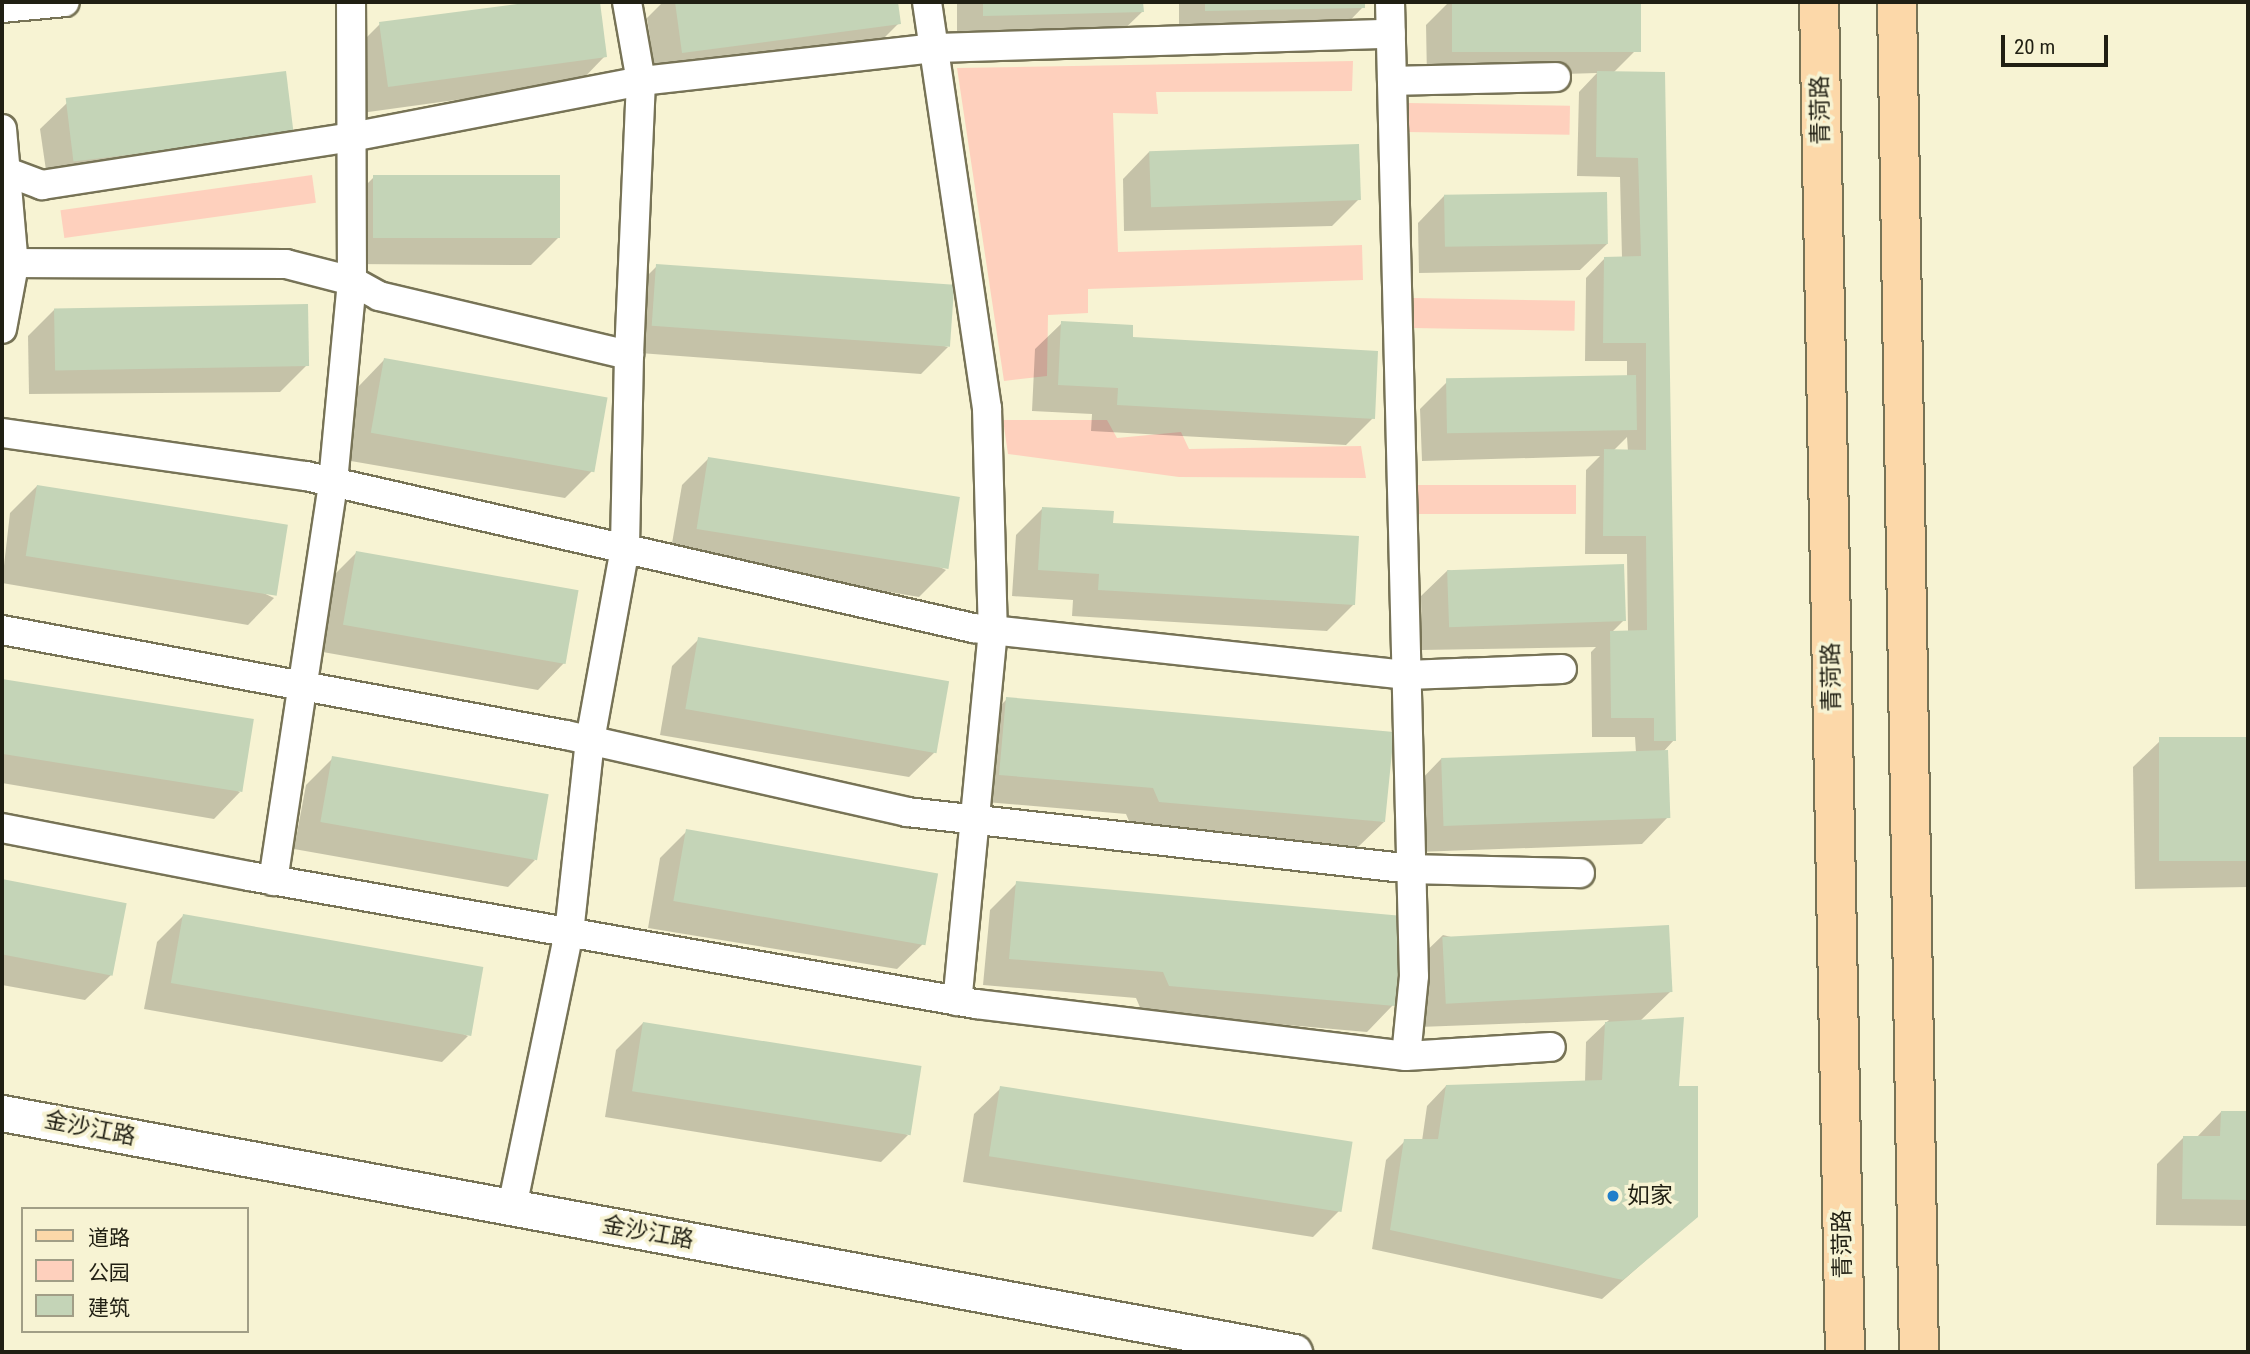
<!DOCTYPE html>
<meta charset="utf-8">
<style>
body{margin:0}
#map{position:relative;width:2250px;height:1354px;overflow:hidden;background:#f7f3d3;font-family:"Roboto Condensed","Noto Sans SC",sans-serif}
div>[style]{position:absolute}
.green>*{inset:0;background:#fed0bd;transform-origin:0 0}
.shadow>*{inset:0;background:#0003}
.building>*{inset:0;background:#c4d4b7;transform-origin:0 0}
.roads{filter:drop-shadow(2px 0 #777356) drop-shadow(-2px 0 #777356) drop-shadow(0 2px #777356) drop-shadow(0 -2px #777356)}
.minor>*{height:28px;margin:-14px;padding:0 14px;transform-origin:14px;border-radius:14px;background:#fff}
.tertiary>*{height:35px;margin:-17.5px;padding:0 17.5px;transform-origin:17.5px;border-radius:17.5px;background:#fff}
.primary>*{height:38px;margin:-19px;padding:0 19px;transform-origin:19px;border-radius:19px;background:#fcd8a9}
.dots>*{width:19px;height:19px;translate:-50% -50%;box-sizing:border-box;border:4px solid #f7f3d3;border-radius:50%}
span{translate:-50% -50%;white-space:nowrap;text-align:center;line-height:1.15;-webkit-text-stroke:7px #f7f3d3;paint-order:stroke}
.street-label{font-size:23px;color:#201f13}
.poi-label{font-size:23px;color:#201f13}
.left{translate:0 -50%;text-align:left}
.frame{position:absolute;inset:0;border:4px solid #201f13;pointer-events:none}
.legend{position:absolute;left:21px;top:1207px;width:228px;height:126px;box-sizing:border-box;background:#f7f3d3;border:2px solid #a19e86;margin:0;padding:9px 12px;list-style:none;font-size:21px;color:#201f13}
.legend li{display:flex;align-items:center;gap:14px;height:35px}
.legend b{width:35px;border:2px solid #a19e86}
.scale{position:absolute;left:2001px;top:35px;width:107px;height:32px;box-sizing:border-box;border:4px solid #201f13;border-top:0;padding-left:9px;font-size:21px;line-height:24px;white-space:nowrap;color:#201f13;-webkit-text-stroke:5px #f7f3d3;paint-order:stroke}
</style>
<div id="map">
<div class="green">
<div style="clip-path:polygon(1353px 61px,1352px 91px,1156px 92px,1158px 114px,1113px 113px,1118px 252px,1362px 245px,1363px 280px,1088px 289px,1088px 313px,1048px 315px,1047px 376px,1004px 381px,957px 68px)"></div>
<div style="left:1408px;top:103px;width:162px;height:29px;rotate:1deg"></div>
<div style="left:312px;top:175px;width:28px;height:254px;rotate:82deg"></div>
<div style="left:1413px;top:298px;width:162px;height:30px;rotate:1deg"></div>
<div style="clip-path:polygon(1003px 420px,1107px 420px,1117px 438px,1181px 432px,1189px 449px,1361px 446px,1366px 478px,1179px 477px,1008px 454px)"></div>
<div style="left:1415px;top:485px;width:161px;height:29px"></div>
</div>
<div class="shadow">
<div style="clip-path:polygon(545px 2px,598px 2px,605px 56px,579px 83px,361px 113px,353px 51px,380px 24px)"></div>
<div style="clip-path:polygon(663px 2px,896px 2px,899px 23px,872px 50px,656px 79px,647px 18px)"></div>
<div style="clip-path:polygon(957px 2px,1142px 2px,1142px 12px,1115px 38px,957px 42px)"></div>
<div style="clip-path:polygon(1179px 2px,1363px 2px,1363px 7px,1337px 34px,1179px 37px)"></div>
<div style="clip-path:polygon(evenodd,1449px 2px,1639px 2px,1640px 46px,1613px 73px,1663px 74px,1674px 740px,1663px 752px,1668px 817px,1642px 844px,1417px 852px,1415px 786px,1441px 759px,1636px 753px,1635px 737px,1592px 737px,1591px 652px,1596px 647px,1422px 650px,1421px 596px,1448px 570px,1624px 620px,1611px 633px,1628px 632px,1627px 554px,1585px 554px,1586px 470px,1600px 456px,1422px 461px,1420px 409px,1447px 382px,1627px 377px,1627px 361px,1585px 361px,1586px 278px,1605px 258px,1622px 258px,1620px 177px,1577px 176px,1579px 92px,1597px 73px,1427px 78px,1426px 25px,1449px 2px,1627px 437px,1628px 452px,1613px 451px,1627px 437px)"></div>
<div style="clip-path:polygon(67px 103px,293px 135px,49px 191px,40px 129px)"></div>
<div style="clip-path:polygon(1149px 152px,1359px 199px,1332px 226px,1124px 231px,1123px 179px)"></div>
<div style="clip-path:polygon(374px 177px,558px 238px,531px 265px,347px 264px,347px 204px)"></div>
<div style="clip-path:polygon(1444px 196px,1607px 244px,1580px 270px,1419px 273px,1418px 223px)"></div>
<div style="clip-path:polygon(657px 266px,948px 347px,921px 374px,626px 352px,630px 293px)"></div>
<div style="clip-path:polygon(55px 309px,307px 365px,280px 392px,29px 394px,28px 336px)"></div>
<div style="clip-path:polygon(1062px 323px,1131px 339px,1373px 418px,1346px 445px,1091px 431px,1092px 414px,1032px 411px,1035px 349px)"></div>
<div style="clip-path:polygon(384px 360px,592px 471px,565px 498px,345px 460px,358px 387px)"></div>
<div style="clip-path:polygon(709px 458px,946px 570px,919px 597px,670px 555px,682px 485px)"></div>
<div style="clip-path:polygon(37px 486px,274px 598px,248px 625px,2px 583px,10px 513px)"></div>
<div style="clip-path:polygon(1043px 508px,1111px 524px,1354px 604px,1327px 631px,1072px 616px,1073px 600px,1012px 596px,1016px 535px)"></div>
<div style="clip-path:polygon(357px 552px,564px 663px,538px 690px,317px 651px,330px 579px)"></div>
<div style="clip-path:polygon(699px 639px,936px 751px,909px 777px,660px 735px,672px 666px)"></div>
<div style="clip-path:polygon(2px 682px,3px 681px,240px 792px,214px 819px,2px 783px)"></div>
<div style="clip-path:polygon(1007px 699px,1384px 822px,1357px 848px,1132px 828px,1126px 814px,974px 801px,980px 726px)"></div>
<div style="clip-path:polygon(2248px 739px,2248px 887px,2135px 889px,2133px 767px,2160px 741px)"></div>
<div style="clip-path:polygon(333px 758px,535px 860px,508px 887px,294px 849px,306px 785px)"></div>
<div style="clip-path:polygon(687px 831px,924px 943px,897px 969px,648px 928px,660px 858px)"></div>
<div style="clip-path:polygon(2px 881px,125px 904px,112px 974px,85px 1000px,2px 985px)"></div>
<div style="clip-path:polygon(1017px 883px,1393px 1005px,1367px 1032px,1142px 1012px,1136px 998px,983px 985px,990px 910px)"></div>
<div style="clip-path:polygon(183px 916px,468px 1036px,442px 1062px,144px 1009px,157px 942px)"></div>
<div style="clip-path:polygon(1443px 935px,1670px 992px,1640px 1021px,1678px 1087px,1696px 1216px,1602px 1299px,1372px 1249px,1386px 1160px,1405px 1141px,1422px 1141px,1427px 1106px,1446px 1086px,1585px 1082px,1586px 1042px,1609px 1020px,1419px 1027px,1416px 961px)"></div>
<div style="clip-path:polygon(643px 1023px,908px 1135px,881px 1162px,605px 1117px,616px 1050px)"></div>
<div style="clip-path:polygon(1001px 1088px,1340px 1210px,1313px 1237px,963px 1182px,974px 1114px)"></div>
<div style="clip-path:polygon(2221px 1112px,2248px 1113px,2248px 1226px,2156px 1225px,2157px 1164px,2184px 1137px,2196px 1138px)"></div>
</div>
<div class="building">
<div style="clip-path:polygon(532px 2px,600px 2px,607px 57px,388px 87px,379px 22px)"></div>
<div style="clip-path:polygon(675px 2px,898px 2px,901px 24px,682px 53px)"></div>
<div style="clip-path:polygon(983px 2px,1143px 2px,1144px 12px,983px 16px)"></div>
<div style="clip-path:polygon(1205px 2px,1365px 2px,1365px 8px,1205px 11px)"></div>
<div style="left:1452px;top:2px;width:189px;height:50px"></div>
<div style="left:286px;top:71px;width:64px;height:222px;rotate:83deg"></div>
<div style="clip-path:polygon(1597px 71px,1665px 72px,1676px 741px,1654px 741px,1654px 718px,1611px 718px,1610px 631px,1647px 630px,1646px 536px,1603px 536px,1604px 449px,1646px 450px,1646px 343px,1603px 343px,1604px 257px,1641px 256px,1638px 158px,1596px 157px)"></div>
<div style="left:1359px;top:144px;width:56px;height:210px;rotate:88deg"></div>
<div style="left:373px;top:175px;width:187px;height:63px"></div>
<div style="left:1607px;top:192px;width:52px;height:163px;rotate:89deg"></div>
<div style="left:656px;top:264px;width:299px;height:62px;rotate:4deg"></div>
<div style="left:308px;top:304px;width:62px;height:254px;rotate:89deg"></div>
<div style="clip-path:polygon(1061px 321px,1133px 325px,1133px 337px,1378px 351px,1375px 419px,1117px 405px,1118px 388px,1058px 385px)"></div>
<div style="left:384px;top:358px;width:227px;height:76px;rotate:10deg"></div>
<div style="left:1636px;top:375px;width:55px;height:190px;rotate:89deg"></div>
<div style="left:708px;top:457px;width:255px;height:73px;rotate:9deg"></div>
<div style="left:37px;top:485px;width:254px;height:72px;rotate:9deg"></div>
<div style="clip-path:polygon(1042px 507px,1114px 511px,1113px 523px,1359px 536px,1355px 605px,1098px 590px,1099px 574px,1038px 570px)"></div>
<div style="left:356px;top:551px;width:226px;height:75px;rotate:10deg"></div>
<div style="left:1624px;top:564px;width:57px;height:177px;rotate:88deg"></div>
<div style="left:698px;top:637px;width:255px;height:73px;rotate:10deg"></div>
<div style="left:2px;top:679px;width:255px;height:74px;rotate:9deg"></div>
<div style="clip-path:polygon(1006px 697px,1394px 732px,1385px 822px,1159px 802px,1153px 788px,999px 775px)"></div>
<div style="left:2248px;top:737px;width:124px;height:89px;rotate:90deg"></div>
<div style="left:1668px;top:750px;width:68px;height:227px;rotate:88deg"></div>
<div style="left:332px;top:756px;width:220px;height:67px;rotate:10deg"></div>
<div style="left:686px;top:829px;width:256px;height:73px;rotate:10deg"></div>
<div style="left:2px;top:879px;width:127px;height:74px;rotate:11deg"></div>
<div style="clip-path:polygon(1016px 881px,1403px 916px,1395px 1006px,1169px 986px,1163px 972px,1009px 959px)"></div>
<div style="left:183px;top:914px;width:305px;height:70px;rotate:10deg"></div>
<div style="left:1669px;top:925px;width:67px;height:227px;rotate:87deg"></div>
<div style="clip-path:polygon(1684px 1017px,1679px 1086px,1698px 1086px,1698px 1217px,1623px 1280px,1390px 1230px,1404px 1139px,1438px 1139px,1446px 1085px,1602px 1080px,1605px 1022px)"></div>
<div style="left:643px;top:1022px;width:282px;height:70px;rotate:9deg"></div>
<div style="left:1000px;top:1086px;width:357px;height:71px;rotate:9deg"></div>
<div style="clip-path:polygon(2221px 1111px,2248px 1111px,2248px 1200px,2182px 1199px,2183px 1136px,2220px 1136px)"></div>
</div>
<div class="roads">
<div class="minor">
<div style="left:627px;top:2px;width:80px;rotate:80deg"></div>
<div style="left:641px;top:81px;width:274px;rotate:92.5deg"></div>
<div style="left:927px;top:2px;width:410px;rotate:81.6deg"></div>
<div style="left:987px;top:408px;width:222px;rotate:88.5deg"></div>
<div style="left:993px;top:630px;width:373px;rotate:95.5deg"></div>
<div style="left:1390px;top:2px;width:974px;rotate:88.59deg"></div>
<div style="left:1414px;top:976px;width:80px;rotate:95.7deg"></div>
<div style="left:2px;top:8px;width:63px;rotate:-5.4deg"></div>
<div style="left:1392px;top:81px;width:164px;rotate:-1.4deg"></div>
<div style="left:2px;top:129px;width:137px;rotate:85deg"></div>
<div style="left:14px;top:265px;width:65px;rotate:100.6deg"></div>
<div style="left:2px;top:170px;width:43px;rotate:20.6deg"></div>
<div style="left:42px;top:185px;width:313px;rotate:-8.8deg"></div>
<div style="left:351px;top:137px;width:295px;rotate:-10.9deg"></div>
<div style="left:641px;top:81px;width:296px;rotate:-6.4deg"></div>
<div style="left:935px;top:48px;width:456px;rotate:-1.8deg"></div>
<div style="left:2px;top:263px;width:284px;rotate:0.2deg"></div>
<div style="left:286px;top:264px;width:68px;rotate:14.4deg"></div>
<div style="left:352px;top:281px;width:31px;rotate:29deg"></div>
<div style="left:379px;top:296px;width:257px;rotate:13.3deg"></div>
<div style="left:629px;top:355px;width:193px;rotate:91.2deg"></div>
<div style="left:625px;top:548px;width:195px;rotate:100.3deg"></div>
<div style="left:590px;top:740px;width:193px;rotate:96.2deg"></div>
<div style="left:569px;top:932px;width:282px;rotate:101.7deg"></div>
<div style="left:2px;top:433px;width:307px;rotate:8.1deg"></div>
<div style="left:306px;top:476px;width:684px;rotate:12.84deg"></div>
<div style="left:973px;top:628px;width:437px;rotate:6.2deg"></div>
<div style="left:1407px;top:675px;width:155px;rotate:-2.2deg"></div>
<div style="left:2px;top:630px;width:574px;rotate:10.55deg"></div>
<div style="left:566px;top:735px;width:350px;rotate:12.7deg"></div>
<div style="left:907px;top:812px;width:508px;rotate:6.44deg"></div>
<div style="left:1412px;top:869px;width:168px;rotate:1.4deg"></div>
<div style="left:2px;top:828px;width:252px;rotate:11deg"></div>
<div style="left:249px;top:876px;width:738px;rotate:9.99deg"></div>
<div style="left:976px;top:1004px;width:433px;rotate:6.9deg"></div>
<div style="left:1406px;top:1056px;width:145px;rotate:-3.6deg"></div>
<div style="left:273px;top:881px;width:403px;rotate:-81.4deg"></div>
<div style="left:333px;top:482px;width:202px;rotate:-84.6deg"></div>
<div style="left:352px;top:281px;width:279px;rotate:-90.2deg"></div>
</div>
<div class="tertiary">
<div style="left:2px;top:1113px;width:1314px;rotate:10.48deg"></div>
</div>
<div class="primary">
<div style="left:1819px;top:2px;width:1350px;rotate:88.9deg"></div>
<div style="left:1897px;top:2px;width:1350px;rotate:89.07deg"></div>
</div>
</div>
<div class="dots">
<div style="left:1613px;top:1196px;background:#207eca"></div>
</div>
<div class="street-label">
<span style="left:1821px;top:110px;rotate:-91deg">青菏路</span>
<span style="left:1832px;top:677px;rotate:-91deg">青菏路</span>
<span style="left:90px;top:1129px;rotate:11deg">金沙江路</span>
<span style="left:648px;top:1233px;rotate:10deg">金沙江路</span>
<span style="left:1843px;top:1244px;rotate:-91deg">青菏路</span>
</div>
<div class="poi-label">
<span class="left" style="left:1627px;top:1196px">如家</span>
</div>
<div class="frame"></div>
<ul class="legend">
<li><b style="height:9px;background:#fcd8a9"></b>道路</li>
<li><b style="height:19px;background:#fed0bd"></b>公园</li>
<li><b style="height:19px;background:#c4d4b7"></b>建筑</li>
</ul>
<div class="scale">20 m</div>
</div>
